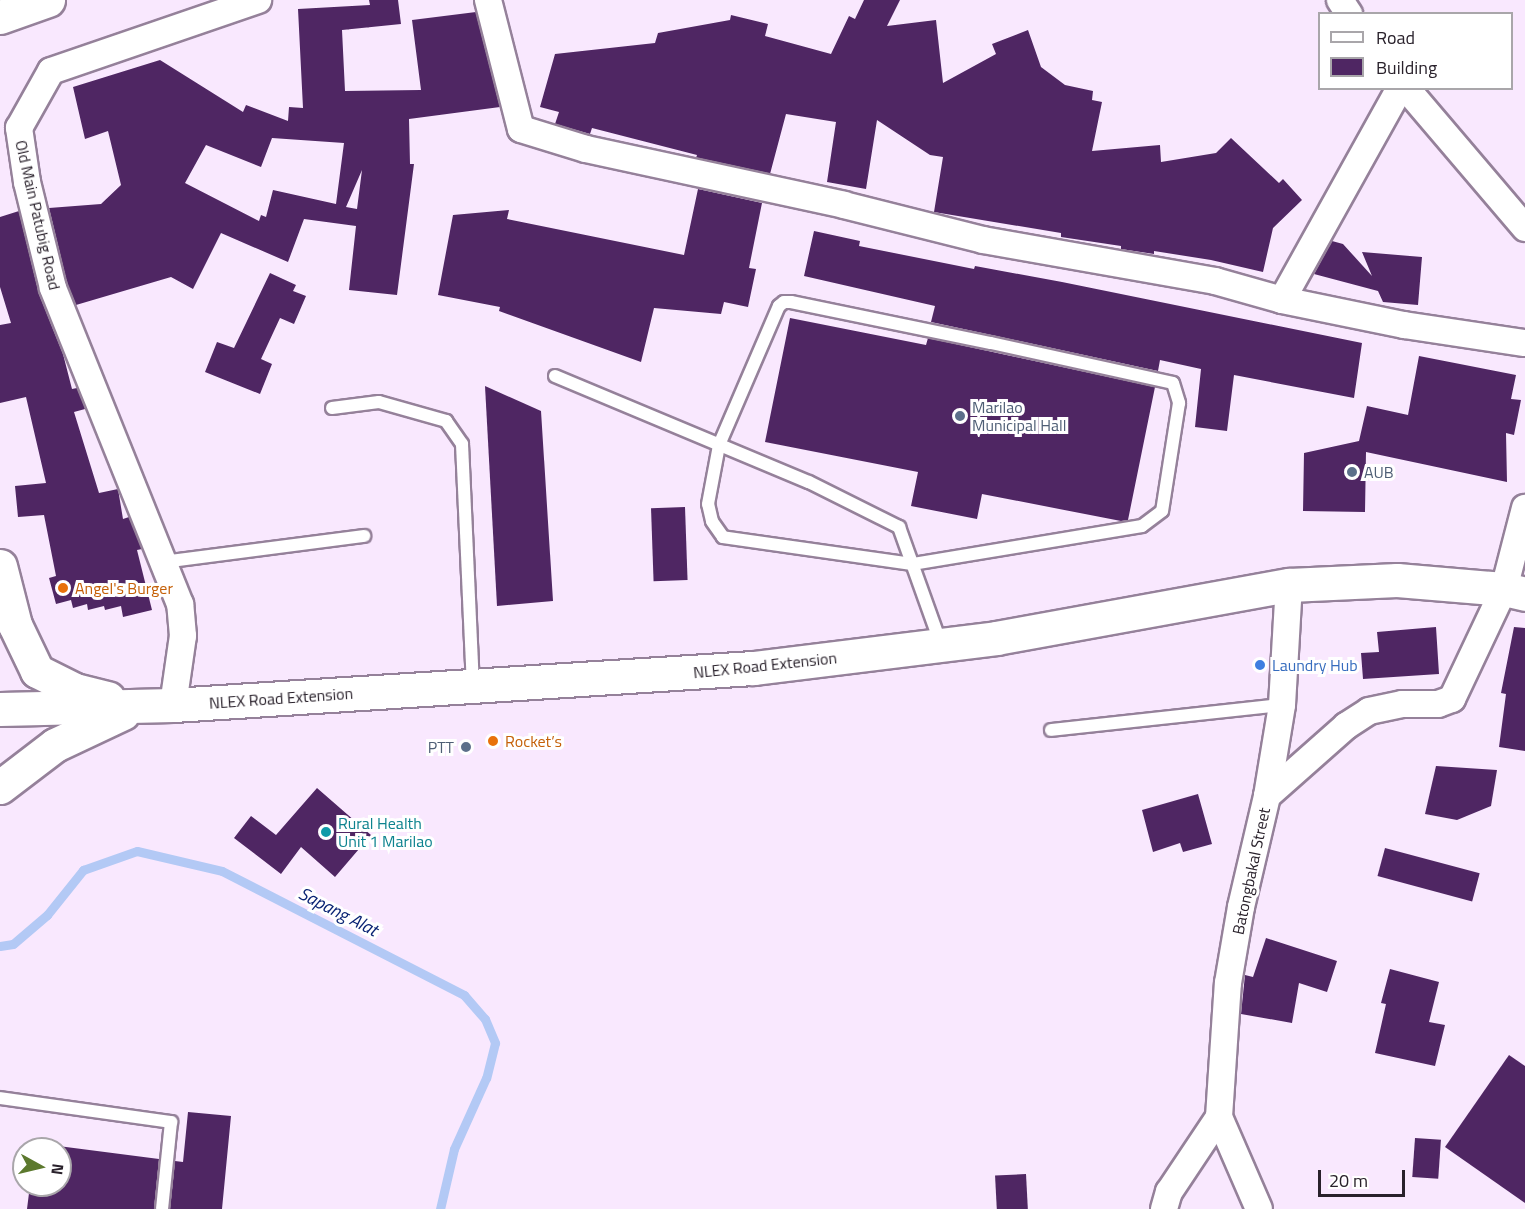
<!DOCTYPE html>
<meta charset="utf-8">
<style>
body{margin:0}
#map{position:relative;width:1525px;height:1209px;overflow:hidden;background:#f9e8fe;font-family:"Titillium Web",sans-serif}
div>[style]{position:absolute}
.stream>*{height:9px;margin:-4.5px;padding:0 4.5px;transform-origin:4.5px;border-radius:4.5px;background:#b3c9f5}
.building>*{inset:0;background:#4f2663;transform-origin:0 0}
.roads{filter:drop-shadow(2px 0 #95819a) drop-shadow(-2px 0 #95819a) drop-shadow(0 2px #95819a) drop-shadow(0 -2px #95819a)}
.service>*{height:12px;margin:-6px;padding:0 6px;transform-origin:6px;border-radius:6px;background:#fff}
.minor>*{height:26px;margin:-13px;padding:0 13px;transform-origin:13px;border-radius:13px;background:#fff}
.secondary>*{height:33px;margin:-16.5px;padding:0 16.5px;transform-origin:16.5px;border-radius:16.5px;background:#fff}
.motorway>*{height:33px;margin:-16.5px;padding:0 16.5px;transform-origin:16.5px;border-radius:16.5px;background:#fff}
.dots>*{width:16px;height:16px;translate:-50% -50%;box-sizing:border-box;border:3px solid #fff;border-radius:50%}
span{translate:-50% -50%;white-space:nowrap;text-align:center;line-height:1.15;-webkit-text-stroke:6px #fff;paint-order:stroke}
.street-label{font-size:16px;color:#29212b}
.service-label{font-size:16px;color:#4e5e75}
.left{translate:0 -50%;text-align:left}
.right{translate:-100% -50%;text-align:right}
.food-label{font-size:16px;color:#c56008}
.shop-label{font-size:16px;color:#366cbe}
.culture-label{font-size:16px;color:#0d838f}
.water-label{font-size:18px;color:#0a2474;font-style:italic}
.legend{position:absolute;left:1318px;top:12px;width:195px;height:78px;box-sizing:border-box;background:#fff;border:2px solid #a9a6aa;margin:0;padding:8px 10px;list-style:none;font-size:18px;color:#29212b}
.legend li{display:flex;align-items:center;gap:12px;height:30px}
.legend b{width:30px;border:2px solid #a9a6aa}
.north{position:absolute;left:12px;top:1137px;width:60px;height:60px;box-sizing:border-box;background:#fff;border:2px solid #a9a6aa;border-radius:50%;rotate:98deg;font-size:16px;font-weight:700;line-height:24px;text-align:center;color:#29212b}
.north::after{content:'';display:block;margin:auto;width:21px;height:27px;background:#5c792e;clip-path:polygon(50% 0,100% 100%,50% 72%,0 100%)}
.scale{position:absolute;left:1318px;top:1170px;width:87px;height:27px;box-sizing:border-box;border:3px solid #29212b;border-top:0;padding-left:8px;font-size:18px;line-height:21px;white-space:nowrap;color:#29212b;-webkit-text-stroke:4px #fff;paint-order:stroke}
</style>
<div id="map">
<div class="stream">
<div style="left:0;top:946px;width:13px;rotate:-9deg"></div>
<div style="left:13px;top:944px;width:45px;rotate:-40.5deg"></div>
<div style="left:47px;top:915px;width:58px;rotate:-51.3deg"></div>
<div style="left:83px;top:870px;width:57px;rotate:-19.4deg"></div>
<div style="left:137px;top:851px;width:87px;rotate:13.2deg"></div>
<div style="left:222px;top:871px;width:272px;rotate:27.1deg"></div>
<div style="left:464px;top:995px;width:32px;rotate:49deg"></div>
<div style="left:485px;top:1019px;width:26px;rotate:67deg"></div>
<div style="left:495px;top:1043px;width:36px;rotate:104deg"></div>
<div style="left:486px;top:1078px;width:78px;rotate:114.3deg"></div>
<div style="left:454px;top:1149px;width:62px;rotate:103.1deg"></div>
</div>
<div class="building">
<div style="clip-path:polygon(evenodd,369px 0,398px 0,401px 24px,342px 30px,345px 91px,421px 90px,412px 20px,476px 12px,500px 107px,409px 119px,410px 164px,414px 164px,397px 295px,349px 290px,356px 226px,304px 219px,288px 262px,221px 233px,193px 289px,171px 277px,76px 305px,67px 283px,49px 208px,101px 204px,121px 185px,108px 131px,85px 139px,73px 87px,160px 60px,243px 112px,246px 105px,288px 121px,289px 107px,303px 108px,298px 9px,370px 5px,369px 0,272px 138px,344px 143px,336px 204px,273px 190px,266px 217px,261px 215px,259px 221px,185px 183px,206px 145px,261px 167px,272px 138px,369px 0,362px 170px,357px 209px,346px 207px,362px 170px)"></div>
<div style="clip-path:polygon(864px 0,900px 0,887px 26px,936px 20px,943px 83px,996px 54px,992px 44px,1028px 30px,1041px 67px,1065px 85px,1093px 91px,1092px 100px,1102px 102px,1092px 151px,1160px 145px,1161px 162px,1216px 153px,1231px 138px,1279px 183px,1283px 179px,1302px 200px,1273px 228px,1263px 272px,1211px 260px,1154px 251px,1154px 254px,1121px 249px,1121px 246px,1061px 237px,1061px 233px,934px 212px,943px 157px,930px 155px,877px 120px,866px 189px,827px 182px,836px 122px,786px 114px,770px 174px,696px 158px,697px 155px,592px 128px,590px 134px,555px 124px,559px 112px,540px 107px,555px 54px,655px 43px,658px 33px,730px 20px,731px 15px,768px 24px,765px 36px,831px 54px,849px 16px,855px 19px)"></div>
<div style="clip-path:polygon(698px 189px,762px 203px,749px 268px,756px 269px,748px 307px,724px 302px,721px 314px,654px 308px,641px 362px,499px 311px,500px 307px,438px 295px,453px 215px,509px 210px,507px 219px,684px 255px)"></div>
<div style="clip-path:polygon(19px 211px,39px 294px,63px 354px,72px 389px,77px 388px,84px 404px,85px 409px,74px 412px,99px 493px,118px 489px,123px 519px,129px 517px,142px 549px,137px 550px,152px 610px,123px 617px,121px 606px,105px 610px,104px 606px,88px 610px,87px 604px,73px 608px,71px 600px,56px 604px,49px 578px,56px 576px,44px 515px,18px 517px,15px 486px,46px 483px,26px 397px,0 403px,0 325px,11px 323px,0 287px,0 217px)"></div>
<div style="clip-path:polygon(814px 231px,860px 241px,859px 246px,974px 269px,975px 266px,1062px 282px,1362px 343px,1354px 398px,1234px 375px,1227px 431px,1195px 427px,1201px 369px,1160px 360px,1158px 371px,931px 322px,935px 306px,804px 276px)"></div>
<div style="clip-path:polygon(1332px 241px,1343px 244px,1372px 276px,1362px 252px,1422px 257px,1418px 305px,1383px 302px,1378px 291px,1314px 274px)"></div>
<div style="clip-path:polygon(270px 273px,296px 285px,293px 291px,306px 296px,294px 324px,280px 318px,261px 359px,272px 364px,260px 394px,205px 372px,217px 342px,234px 348px)"></div>
<div style="clip-path:polygon(790px 318px,926px 345px,928px 338px,1155px 387px,1128px 520px,1121px 521px,982px 494px,977px 519px,911px 506px,918px 472px,765px 442px)"></div>
<div style="clip-path:polygon(1419px 356px,1516px 375px,1511px 399px,1521px 400px,1514px 435px,1506px 433px,1507px 482px,1366px 452px,1365px 512px,1303px 511px,1304px 453px,1359px 441px,1367px 406px,1408px 415px)"></div>
<div style="clip-path:polygon(485px 386px,541px 411px,553px 601px,497px 606px)"></div>
<div style="left:685px;top:507px;width:73px;height:34px;rotate:88deg"></div>
<div style="clip-path:polygon(1436px 627px,1439px 674px,1363px 679px,1361px 653px,1379px 652px,1377px 632px)"></div>
<div style="clip-path:polygon(1514px 627px,1525px 628px,1525px 751px,1499px 747px,1506px 694px,1501px 693px)"></div>
<div style="clip-path:polygon(1436px 766px,1497px 770px,1491px 806px,1457px 820px,1425px 814px)"></div>
<div style="clip-path:polygon(317px 788px,371px 835px,335px 877px,301px 847px,281px 874px,234px 838px,251px 816px,276px 835px)"></div>
<div style="clip-path:polygon(1198px 794px,1212px 844px,1183px 852px,1180px 843px,1153px 852px,1142px 810px)"></div>
<div style="left:1385px;top:848px;width:98px;height:29px;rotate:15deg"></div>
<div style="clip-path:polygon(1266px 938px,1337px 961px,1327px 992px,1299px 983px,1292px 1023px,1241px 1014px,1245px 975px,1253px 977px)"></div>
<div style="clip-path:polygon(1390px 969px,1439px 982px,1429px 1022px,1445px 1025px,1435px 1066px,1375px 1053px,1386px 1004px,1381px 1003px)"></div>
<div style="clip-path:polygon(1509px 1055px,1525px 1066px,1525px 1203px,1445px 1147px)"></div>
<div style="clip-path:polygon(188px 1112px,231px 1116px,222px 1209px,170px 1209px,175px 1161px,183px 1162px)"></div>
<div style="left:1415px;top:1138px;width:26px;height:39px;rotate:4deg"></div>
<div style="clip-path:polygon(35px 1143px,159px 1159px,154px 1209px,27px 1209px,30px 1185px,60px 1185px,60px 1149px,35px 1149px)"></div>
<div style="left:1026px;top:1174px;width:35px;height:31px;rotate:87deg"></div>
</div>
<div class="roads">
<div class="service">
<div style="left:784px;top:302px;width:7px"></div>
<div style="left:791px;top:302px;width:204px;rotate:11.6deg"></div>
<div style="left:991px;top:343px;width:186px;rotate:12.4deg"></div>
<div style="left:1173px;top:383px;width:21px;rotate:73deg"></div>
<div style="left:1179px;top:403px;width:109px;rotate:98.9deg"></div>
<div style="left:1162px;top:511px;width:25px;rotate:143deg"></div>
<div style="left:1142px;top:526px;width:233px;rotate:170.6deg"></div>
<div style="left:912px;top:564px;width:191px;rotate:-171.9deg"></div>
<div style="left:723px;top:537px;width:19px;rotate:-125deg"></div>
<div style="left:712px;top:521px;width:17px;rotate:-103deg"></div>
<div style="left:708px;top:504px;width:60px;rotate:-79.4deg"></div>
<div style="left:719px;top:445px;width:151px;rotate:-66.7deg"></div>
<div style="left:779px;top:306px;width:6px;rotate:-39deg"></div>
<div style="left:555px;top:376px;width:275px;rotate:22.7deg"></div>
<div style="left:809px;top:482px;width:101px;rotate:26.6deg"></div>
<div style="left:899px;top:527px;width:124px;rotate:70.3deg"></div>
<div style="left:332px;top:408px;width:47px;rotate:-7.3deg"></div>
<div style="left:379px;top:402px;width:70px;rotate:15.8deg"></div>
<div style="left:446px;top:421px;width:28px;rotate:55deg"></div>
<div style="left:462px;top:444px;width:241px;rotate:87.4deg"></div>
<div style="left:163px;top:562px;width:203px;rotate:-7.4deg"></div>
<div style="left:1051px;top:730px;width:232px;rotate:-6.2deg"></div>
<div style="left:0;top:1098px;width:173px;rotate:8deg"></div>
<div style="left:171px;top:1122px;width:87px;rotate:95.9deg"></div>
</div>
<div class="minor">
<div style="left:488px;top:0;width:133px;rotate:75.7deg"></div>
<div style="left:521px;top:129px;width:68px;rotate:17.1deg"></div>
<div style="left:586px;top:149px;width:264px;rotate:12.2deg"></div>
<div style="left:844px;top:205px;width:143px;rotate:14.1deg"></div>
<div style="left:983px;top:240px;width:236px;rotate:10deg"></div>
<div style="left:1215px;top:281px;width:70px;rotate:15.8deg"></div>
<div style="left:1282px;top:300px;width:125px;rotate:11.6deg"></div>
<div style="left:1404px;top:325px;width:122px;rotate:8.5deg"></div>
<div style="left:1340px;top:0;width:17px;rotate:57deg"></div>
<div style="left:1406px;top:88px;width:184px;rotate:49.6deg"></div>
<div style="left:1282px;top:300px;width:243px;rotate:-60.9deg"></div>
<div style="left:173px;top:705px;width:70px;rotate:-81.8deg"></div>
<div style="left:183px;top:636px;width:32px;rotate:-95deg"></div>
<div style="left:180px;top:604px;width:341px;rotate:-111.9deg"></div>
<div style="left:53px;top:288px;width:109px;rotate:-103.8deg"></div>
<div style="left:27px;top:182px;width:55px;rotate:-98.4deg"></div>
<div style="left:19px;top:128px;width:65px;rotate:-60.7deg"></div>
<div style="left:51px;top:71px;width:219px;rotate:-18.9deg"></div>
<div style="left:1267px;top:796px;width:92px;rotate:-80.6deg"></div>
<div style="left:1282px;top:705px;width:120px;rotate:-86.7deg"></div>
<div style="left:1219px;top:1117px;width:100px;rotate:66.5deg"></div>
<div style="left:1164px;top:1209px;width:18px;rotate:-74deg"></div>
<div style="left:1169px;top:1192px;width:90px;rotate:-56.3deg"></div>
<div style="left:1219px;top:1117px;width:134px;rotate:-86.2deg"></div>
<div style="left:1228px;top:983px;width:77px;rotate:-80.3deg"></div>
<div style="left:1241px;top:907px;width:114px;rotate:-76.8deg"></div>
<div style="left:1267px;top:796px;width:106px;rotate:-41.5deg"></div>
<div style="left:1346px;top:726px;width:27px;rotate:-33deg"></div>
<div style="left:1369px;top:711px;width:34px;rotate:-12deg"></div>
<div style="left:1402px;top:704px;width:36px"></div>
<div style="left:1438px;top:704px;width:15px;rotate:-20deg"></div>
<div style="left:1452px;top:699px;width:122px;rotate:-64.7deg"></div>
<div style="left:1504px;top:589px;width:84px;rotate:-75.5deg"></div>
</div>
<div class="secondary">
<div style="left:0;top:566px;width:61px;rotate:75.7deg"></div>
<div style="left:15px;top:625px;width:51px;rotate:64.4deg"></div>
<div style="left:37px;top:671px;width:42px;rotate:26.6deg"></div>
<div style="left:75px;top:690px;width:34px;rotate:14deg"></div>
<div style="left:0;top:709px;width:173px;rotate:-1.3deg"></div>
<div style="left:173px;top:705px;width:581px;rotate:-3.65deg"></div>
<div style="left:753px;top:668px;width:245px;rotate:-7deg"></div>
<div style="left:996px;top:638px;width:298px;rotate:-10.3deg"></div>
<div style="left:1289px;top:585px;width:108px;rotate:-2.7deg"></div>
<div style="left:1397px;top:580px;width:107px;rotate:4.8deg"></div>
<div style="left:1504px;top:589px;width:22px;rotate:13deg"></div>
<div style="left:0;top:787px;width:69px;rotate:-37.4deg"></div>
<div style="left:55px;top:745px;width:75px;rotate:-25.2deg"></div>
</div>
<div class="motorway">
<div style="left:0;top:17px;width:51px;rotate:-19.5deg"></div>
</div>
</div>
<div class="dots">
<div style="left:960px;top:416px;background:#5c6f8a"></div>
<div style="left:1352px;top:472px;background:#5c6f8a"></div>
<div style="left:63px;top:588px;background:#e8710a"></div>
<div style="left:1260px;top:665px;background:#3f7fe0"></div>
<div style="left:493px;top:741px;background:#e8710a"></div>
<div style="left:466px;top:747px;background:#5c6f8a"></div>
<div style="left:326px;top:832px;background:#0f9aa8"></div>
</div>
<div class="street-label">
<span style="left:38px;top:215px;rotate:77deg">Old Main Patubig Road</span>
<span style="left:765px;top:665px;rotate:-6deg">NLEX Road Extension</span>
<span style="left:281px;top:698px;rotate:-4deg">NLEX Road Extension</span>
<span style="left:1251px;top:871px;rotate:-78deg">Batongbakal Street</span>
</div>
<div class="service-label">
<span class="left" style="left:972px;top:416px">Marilao<br>Municipal Hall</span>
<span class="left" style="left:1364px;top:472px">AUB</span>
<span class="right" style="left:454px;top:747px">PTT</span>
</div>
<div class="food-label">
<span class="left" style="left:75px;top:588px">Angel's Burger</span>
<span class="left" style="left:505px;top:741px">Rocket’s</span>
</div>
<div class="shop-label">
<span class="left" style="left:1272px;top:665px">Laundry Hub</span>
</div>
<div class="culture-label">
<span class="left" style="left:338px;top:832px">Rural Health<br>Unit 1 Marilao</span>
</div>
<div class="water-label">
<span style="left:338px;top:912px;rotate:27deg">Sapang Alat</span>
</div>
<ul class="legend">
<li><b style="height:8px;background:#fff"></b>Road</li>
<li><b style="height:16px;background:#4f2663"></b>Building</li>
</ul>
<div class="north">N</div>
<div class="scale">20 m</div>
</div>
